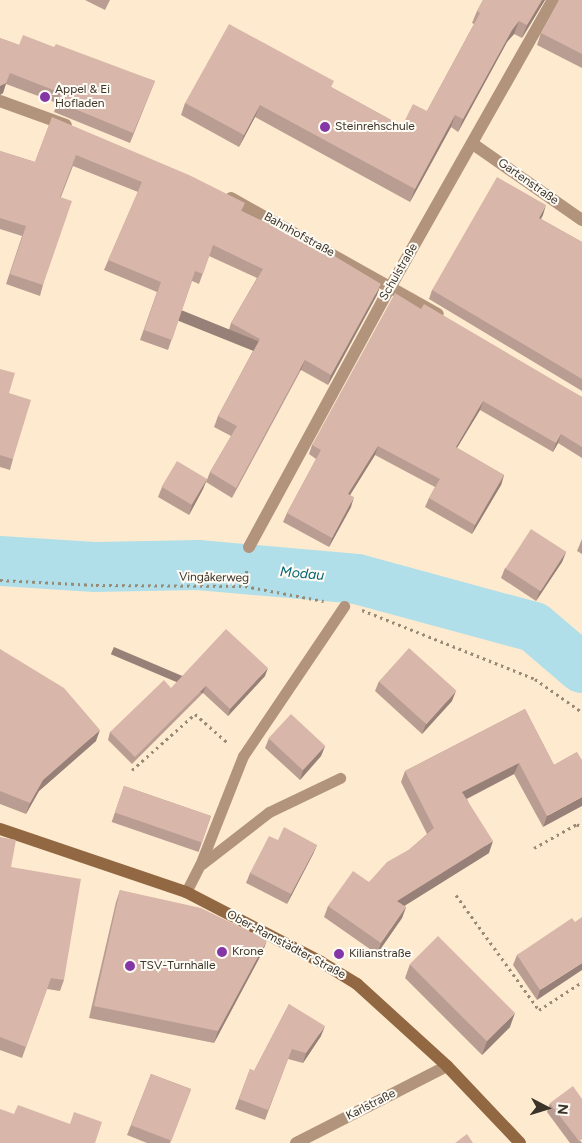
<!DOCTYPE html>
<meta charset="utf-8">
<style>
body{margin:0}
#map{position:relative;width:582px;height:1143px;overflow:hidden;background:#feebcf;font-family:Figtree,sans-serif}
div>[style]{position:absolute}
.river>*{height:50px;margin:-25px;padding:0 25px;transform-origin:25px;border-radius:25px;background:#b1dfe9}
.path>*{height:3px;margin-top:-1.5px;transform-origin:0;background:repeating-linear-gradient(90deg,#978a77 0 2.5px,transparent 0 6.5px)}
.service>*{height:11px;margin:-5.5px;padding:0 5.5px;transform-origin:5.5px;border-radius:5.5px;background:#b2947c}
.minor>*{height:12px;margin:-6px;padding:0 6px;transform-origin:6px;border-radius:6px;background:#b2947c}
.secondary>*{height:12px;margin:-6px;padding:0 6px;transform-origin:6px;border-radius:6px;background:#926843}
.wall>*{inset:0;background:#ba9d92;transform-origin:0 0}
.shaded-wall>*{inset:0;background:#978077;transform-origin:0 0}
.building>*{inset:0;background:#d8b7aa;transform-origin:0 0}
.dots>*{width:14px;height:14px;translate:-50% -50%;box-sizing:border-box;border:2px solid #fefbf5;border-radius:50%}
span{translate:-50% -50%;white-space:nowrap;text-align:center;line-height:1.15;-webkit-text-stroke:4px #fefbf5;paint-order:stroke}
.poi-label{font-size:12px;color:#3b3429}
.left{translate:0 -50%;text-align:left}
.street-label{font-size:12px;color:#3b3429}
.water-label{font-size:14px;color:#006372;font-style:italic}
.north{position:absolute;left:522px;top:1083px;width:50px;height:50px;-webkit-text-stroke:4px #fefbf5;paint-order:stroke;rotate:95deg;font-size:14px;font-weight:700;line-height:20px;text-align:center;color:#3b3429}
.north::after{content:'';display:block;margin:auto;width:18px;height:22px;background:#3b3429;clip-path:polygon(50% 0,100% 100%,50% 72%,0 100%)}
</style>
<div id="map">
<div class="river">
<div style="left:0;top:561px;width:95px;rotate:3.6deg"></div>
<div style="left:95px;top:567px;width:103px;rotate:-1.1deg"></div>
<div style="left:198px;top:565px;width:160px;rotate:5deg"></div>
<div style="left:357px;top:579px;width:183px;rotate:15.2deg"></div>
<div style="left:534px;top:627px;width:63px;rotate:40.5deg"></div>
</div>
<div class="path">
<div style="left:0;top:580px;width:96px;rotate:3deg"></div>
<div style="left:96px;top:585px;width:149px;rotate:0.4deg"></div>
<div style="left:245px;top:586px;width:80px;rotate:10.8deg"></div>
<div style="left:245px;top:586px;width:19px;rotate:-84deg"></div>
<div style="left:362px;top:610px;width:186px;rotate:21.7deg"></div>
<div style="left:535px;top:679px;width:57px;rotate:35.1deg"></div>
<div style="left:132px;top:770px;width:84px;rotate:-41.6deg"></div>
<div style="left:195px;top:714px;width:44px;rotate:41.3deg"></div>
<div style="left:534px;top:848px;width:49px;rotate:-29.2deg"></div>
<div style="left:577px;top:824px;width:6px;rotate:39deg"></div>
<div style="left:456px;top:895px;width:142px;rotate:54.2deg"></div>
<div style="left:539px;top:1010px;width:51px;rotate:-33.1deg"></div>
</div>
<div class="service">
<div style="left:202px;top:864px;width:85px;rotate:-37.8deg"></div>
<div style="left:269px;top:812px;width:79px;rotate:-25.6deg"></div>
<div style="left:186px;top:892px;width:30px;rotate:-63deg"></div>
<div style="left:200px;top:865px;width:117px;rotate:-68.5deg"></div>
<div style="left:243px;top:756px;width:181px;rotate:-56deg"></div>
</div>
<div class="minor">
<div style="left:0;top:101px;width:70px;rotate:20deg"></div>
<div style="left:473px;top:144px;width:133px;rotate:34.9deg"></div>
<div style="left:231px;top:198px;width:237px;rotate:29.3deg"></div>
<div style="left:249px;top:547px;width:297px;rotate:-61.5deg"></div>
<div style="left:391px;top:286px;width:329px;rotate:-60.5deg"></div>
<div style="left:296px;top:1143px;width:169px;rotate:-27deg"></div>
</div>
<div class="secondary">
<div style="left:0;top:829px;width:196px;rotate:18.7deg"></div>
<div style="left:186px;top:892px;width:152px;rotate:27.4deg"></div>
<div style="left:321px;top:962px;width:42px;rotate:31.4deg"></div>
<div style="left:357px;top:984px;width:122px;rotate:42.3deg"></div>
<div style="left:447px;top:1066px;width:106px;rotate:46.5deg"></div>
</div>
<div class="wall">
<div style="clip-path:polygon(85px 0,110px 0,105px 10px)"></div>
<div style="clip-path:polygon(483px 0,545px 0,522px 38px,514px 34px,507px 42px,458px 132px,451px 127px,410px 202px,255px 117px,239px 147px,181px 115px,185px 103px,331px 87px,402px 126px,427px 111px,474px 24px,472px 23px,477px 11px)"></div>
<div style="clip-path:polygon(582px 0,582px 68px,537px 45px,541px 33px)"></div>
<div style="clip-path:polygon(0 38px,19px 45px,54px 47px,155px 81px,130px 143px,54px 112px,57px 103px,6px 84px,3px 93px,0 95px)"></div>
<div style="clip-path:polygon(52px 117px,242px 211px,377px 295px,328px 385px,301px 370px,232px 498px,206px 482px,210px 472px,231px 436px,214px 427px,218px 416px,254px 349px,228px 333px,231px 323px,257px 278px,209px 256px,199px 284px,192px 281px,168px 350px,140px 340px,157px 292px,104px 270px,138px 192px,73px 166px,61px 197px,43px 285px,40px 296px,6px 284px,22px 236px,0 229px,0 151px,35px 162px)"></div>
<div style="clip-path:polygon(543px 215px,541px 219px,582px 242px,582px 391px,429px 299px,432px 290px)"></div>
<div style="clip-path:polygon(421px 309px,582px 397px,582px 458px,558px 443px,553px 452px,480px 410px,457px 448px,504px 475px,501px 485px,472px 534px,425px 507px,429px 498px,435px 487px,375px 455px,350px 495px,351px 507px,329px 547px,283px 522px,287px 513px,316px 459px,309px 454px,312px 445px)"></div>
<div style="clip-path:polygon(0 369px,9px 393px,13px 459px,10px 470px,0 467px)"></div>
<div style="clip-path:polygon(207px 479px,203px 489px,189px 515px,158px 497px,162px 487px)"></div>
<div style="clip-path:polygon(582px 539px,582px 554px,577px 551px)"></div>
<div style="clip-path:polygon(566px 552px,562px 562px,536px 601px,501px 578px,505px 568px)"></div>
<div style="clip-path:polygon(0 649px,96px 741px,39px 791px,26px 814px,0 804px)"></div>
<div style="clip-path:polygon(265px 676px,228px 716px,203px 693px,132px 764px,108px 740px,110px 732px,171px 688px)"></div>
<div style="clip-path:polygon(379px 681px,452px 701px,422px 734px,375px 691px)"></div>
<div style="clip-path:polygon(525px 709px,554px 765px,577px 752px,543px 827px,514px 774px,467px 799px,489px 853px,404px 906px,406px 907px,402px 918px,377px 954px,324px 917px,328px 906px,369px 882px,410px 849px,427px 834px,401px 782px,405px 771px)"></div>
<div style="clip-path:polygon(269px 738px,325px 746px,321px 756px,300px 780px,265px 748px)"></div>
<div style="left:124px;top:786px;width:92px;height:38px;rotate:19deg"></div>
<div style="clip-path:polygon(0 837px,11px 867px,64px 980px,60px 991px,47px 989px,22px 1058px,0 1050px)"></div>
<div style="clip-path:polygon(278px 840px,317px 845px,313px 854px,287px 904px,246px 883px,250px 873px)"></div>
<div style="clip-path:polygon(120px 890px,263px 951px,214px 1043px,89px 1018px,116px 902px)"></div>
<div style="clip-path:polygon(575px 922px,537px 1000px,513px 965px,517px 955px)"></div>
<div style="clip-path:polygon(410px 964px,510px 1027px,482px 1055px,405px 978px)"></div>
<div style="clip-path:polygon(289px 1004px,321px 1036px,303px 1063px,288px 1059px,265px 1120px,235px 1109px,250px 1069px,254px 1071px)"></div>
<div style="clip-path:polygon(151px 1074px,191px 1089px,170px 1143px,147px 1143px,127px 1135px)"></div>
<div style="clip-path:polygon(550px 1103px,582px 1143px,570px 1143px,547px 1112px)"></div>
</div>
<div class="shaded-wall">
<div style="clip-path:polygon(542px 0,545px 0,522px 38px,527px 25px)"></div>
<div style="clip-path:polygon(519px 21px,514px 34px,507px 42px,458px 132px,463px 119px,512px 30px)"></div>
<div style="clip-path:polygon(6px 83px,3px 93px,0 95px,0 86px)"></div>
<div style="clip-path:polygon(260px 105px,255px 117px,239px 147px,244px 135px)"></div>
<div style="clip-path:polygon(455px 115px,451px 127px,410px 202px,415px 189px)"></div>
<div style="clip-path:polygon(546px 205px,543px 215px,536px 227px,539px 218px)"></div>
<div style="clip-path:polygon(381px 284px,377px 295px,328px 385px,331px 375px)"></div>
<div style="left:305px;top:360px;width:11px;height:145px;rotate:112deg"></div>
<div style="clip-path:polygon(483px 401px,480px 410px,452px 456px,456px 447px)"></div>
<div style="clip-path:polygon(561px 434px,558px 443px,553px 452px,556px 443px)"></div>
<div style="clip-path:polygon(378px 446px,375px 455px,345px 503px,348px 494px)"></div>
<div style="clip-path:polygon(504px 475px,501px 485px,472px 534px,475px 525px)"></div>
<div style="clip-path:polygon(207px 479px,203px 489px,189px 515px,192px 505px)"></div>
<div style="clip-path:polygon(354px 497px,351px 507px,329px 547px,332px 538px)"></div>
<div style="clip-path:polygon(566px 552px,562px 562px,536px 601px,540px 591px)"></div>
<div style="clip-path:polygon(268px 668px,265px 676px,228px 716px,230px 709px)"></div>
<div style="left:206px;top:686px;width:8px;height:100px;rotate:113deg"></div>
<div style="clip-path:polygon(456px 691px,452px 701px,422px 734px,426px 724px)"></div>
<div style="clip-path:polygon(100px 730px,96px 741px,39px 791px,26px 814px,30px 803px,43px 780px)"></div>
<div style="clip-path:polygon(325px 746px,321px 756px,300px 780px,303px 770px)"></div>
<div style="clip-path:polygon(519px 763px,514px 774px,458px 803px,462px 792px)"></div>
<div style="clip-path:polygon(582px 797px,582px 806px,543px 827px,547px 816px)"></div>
<div style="clip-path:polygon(493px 841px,489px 853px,393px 913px,397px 901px)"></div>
<div style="clip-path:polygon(317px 845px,313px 854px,287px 904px,291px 894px)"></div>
<div style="clip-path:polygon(406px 907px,402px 918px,377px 954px,381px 943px)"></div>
<div style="clip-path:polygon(267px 940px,263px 951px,214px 1043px,218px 1031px)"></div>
<div style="clip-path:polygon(582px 963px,582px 970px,537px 1000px,540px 990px)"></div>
<div style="clip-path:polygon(515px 1013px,510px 1027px,482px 1055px,487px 1041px)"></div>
<div style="clip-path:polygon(325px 1026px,321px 1036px,303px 1063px,306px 1053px)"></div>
</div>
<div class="building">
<div style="clip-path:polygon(483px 0,542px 0,527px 25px,519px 21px,512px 30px,463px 119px,455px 115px,415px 189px,260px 105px,244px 135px,185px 103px,229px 24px,334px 81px,331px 87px,402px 126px,413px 104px,427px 111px,480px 13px,477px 11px)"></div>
<div style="clip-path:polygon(559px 0,582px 0,582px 54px,541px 33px)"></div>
<div style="clip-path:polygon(23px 35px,54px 47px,56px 44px,155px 81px,133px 133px,58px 102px,61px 93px,10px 73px,6px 83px,0 86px,0 38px,19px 45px)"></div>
<div style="clip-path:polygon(52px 117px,189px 175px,245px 203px,241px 211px,316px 245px,381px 284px,331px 375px,305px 360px,236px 488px,210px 472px,237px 426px,218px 416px,260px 339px,231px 323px,263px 269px,213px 245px,203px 274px,195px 271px,172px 340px,144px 330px,161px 282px,108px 260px,142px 182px,76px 155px,60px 197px,72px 201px,43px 285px,10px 274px,26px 226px,0 218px,0 151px,35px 162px)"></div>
<div style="clip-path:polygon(497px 177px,546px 205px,539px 218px,582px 242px,582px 379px,432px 290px)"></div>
<div style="clip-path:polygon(395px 293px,421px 309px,424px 304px,582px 397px,582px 447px,561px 434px,556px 443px,483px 401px,456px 447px,504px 475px,475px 525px,429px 498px,440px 479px,378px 446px,348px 494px,354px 497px,332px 538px,287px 513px,321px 450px,312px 445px)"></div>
<div style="clip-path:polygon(0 369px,15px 373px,9px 393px,31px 400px,13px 459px,0 455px)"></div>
<div style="left:177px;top:461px;width:35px;height:30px;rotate:31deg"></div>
<div style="left:531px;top:529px;width:42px;height:47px;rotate:33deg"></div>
<div style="clip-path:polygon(226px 629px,268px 668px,230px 709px,206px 686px,135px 757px,110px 732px,164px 680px,171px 688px)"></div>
<div style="left:409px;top:648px;width:64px;height:45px;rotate:42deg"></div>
<div style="clip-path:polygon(0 649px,64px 688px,100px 730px,43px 780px,30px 803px,0 791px)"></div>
<div style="clip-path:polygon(525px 709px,554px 765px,577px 752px,582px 760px,582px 797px,547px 816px,519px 763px,462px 792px,493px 841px,397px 901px,406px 907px,381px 943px,328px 906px,353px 871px,369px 882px,387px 862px,410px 849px,434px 828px,405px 771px)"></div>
<div style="left:291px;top:714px;width:47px;height:33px;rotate:43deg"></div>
<div style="left:124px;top:786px;width:92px;height:28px;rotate:19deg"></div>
<div style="clip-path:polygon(284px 827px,317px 845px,291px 894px,250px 873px,269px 836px,278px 840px)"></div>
<div style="clip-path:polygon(0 837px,16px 840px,11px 867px,81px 879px,64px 980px,51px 978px,26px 1047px,0 1037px)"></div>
<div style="clip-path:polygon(120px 890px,201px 908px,267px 940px,218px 1031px,94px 1006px)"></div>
<div style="clip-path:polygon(582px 917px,582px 963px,540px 990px,517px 955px,572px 918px,575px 922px)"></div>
<div style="left:438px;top:936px;width:109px;height:40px;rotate:45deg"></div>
<div style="clip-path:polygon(289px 1004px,325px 1026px,306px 1053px,292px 1049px,268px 1110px,239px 1099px,250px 1069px,254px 1071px)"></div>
<div style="left:151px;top:1074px;width:43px;height:55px;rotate:21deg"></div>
<div style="clip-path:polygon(573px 1086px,582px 1099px,582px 1139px,579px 1141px,550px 1103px)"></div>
<div style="clip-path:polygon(18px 1105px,70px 1124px,74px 1112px,102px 1122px,95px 1143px,0 1143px,0 1109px,14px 1114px)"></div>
<div style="clip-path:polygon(467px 1134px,473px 1143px,455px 1143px)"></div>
</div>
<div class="dots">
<div style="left:45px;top:97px;background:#8536a6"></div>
<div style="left:325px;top:127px;background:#8536a6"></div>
<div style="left:222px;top:952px;background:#8536a6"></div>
<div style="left:339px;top:954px;background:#8536a6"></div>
<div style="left:130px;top:966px;background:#8536a6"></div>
</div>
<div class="poi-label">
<span class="left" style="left:55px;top:97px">Appel &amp; Ei<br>Hofladen</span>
<span class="left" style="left:335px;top:127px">Steinrehschule</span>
<span class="left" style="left:232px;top:952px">Krone</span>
<span class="left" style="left:349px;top:954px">Kilianstraße</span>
<span class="left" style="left:140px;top:966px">TSV-Turnhalle</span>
</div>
<div class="street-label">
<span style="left:528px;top:182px;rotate:35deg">Gartenstraße</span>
<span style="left:299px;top:235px;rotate:29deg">Bahnhofstraße</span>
<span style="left:399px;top:272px;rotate:-60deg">Schulstraße</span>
<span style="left:214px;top:578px;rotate:1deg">Vingåkerweg</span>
<span style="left:286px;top:945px;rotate:28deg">Ober-Ramstädter Straße</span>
<span style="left:371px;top:1105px;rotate:-27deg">Karlstraße</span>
</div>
<div class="water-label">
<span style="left:302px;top:574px;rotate:5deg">Modau</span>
</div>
<div class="north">N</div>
</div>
